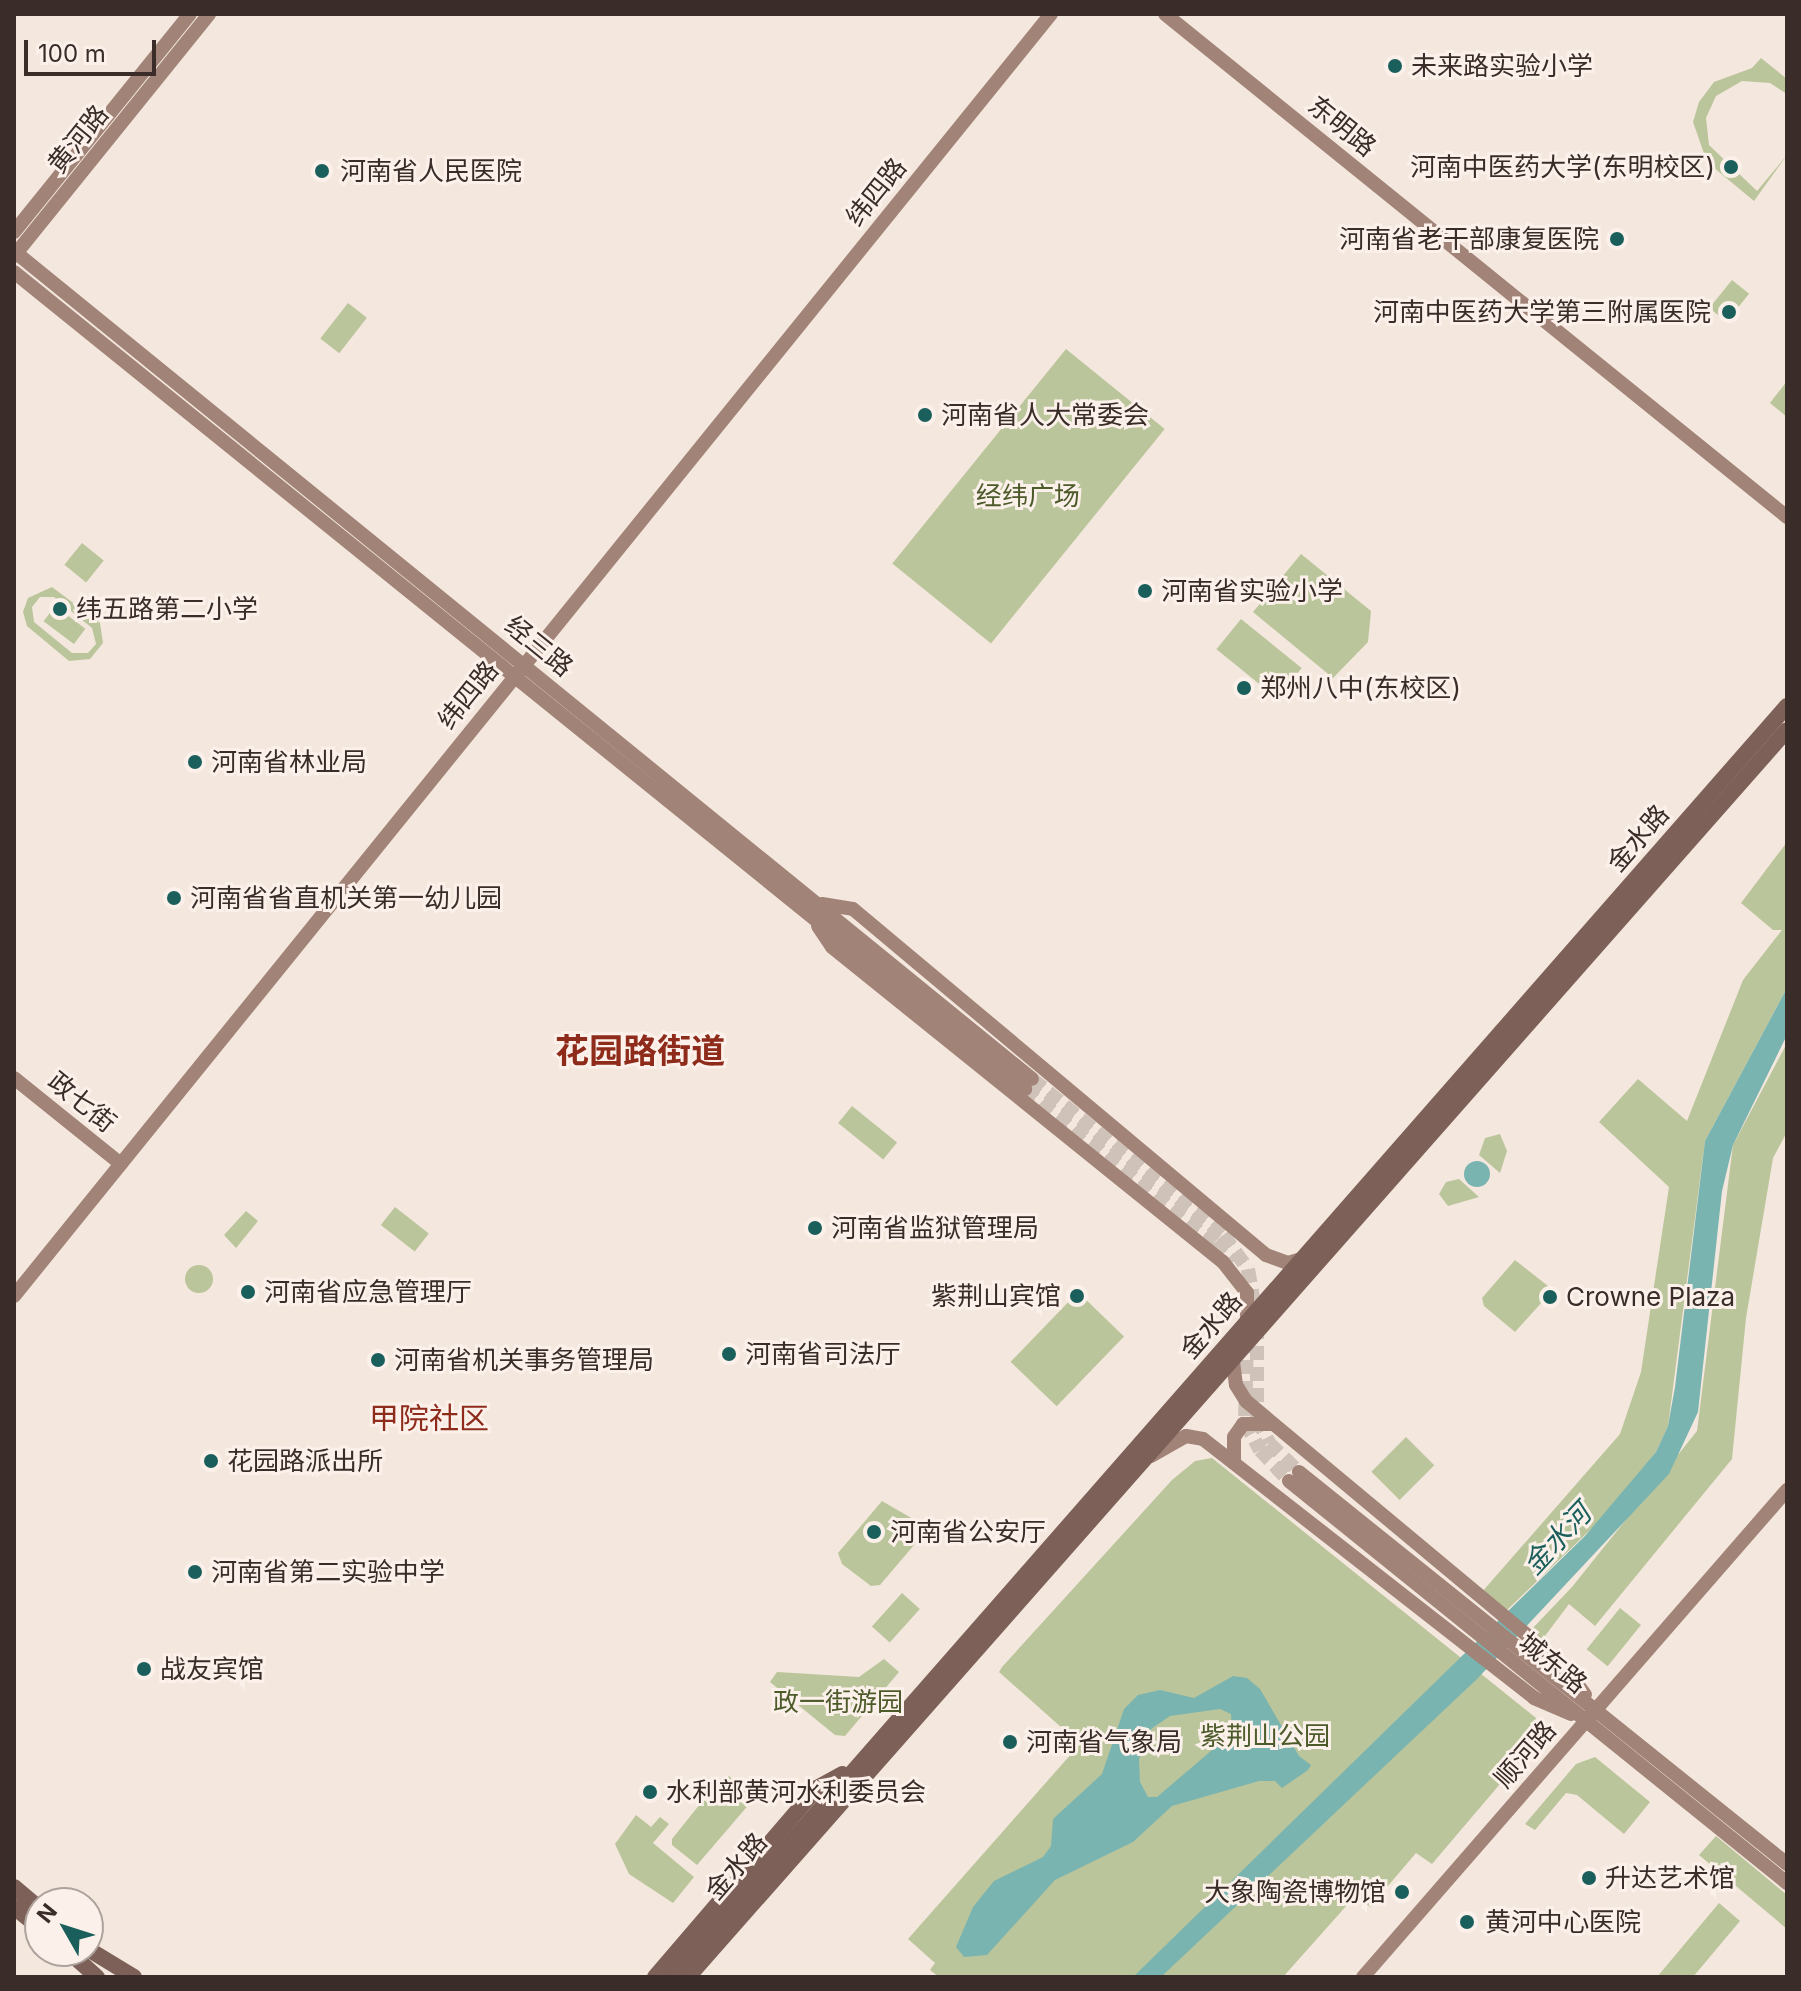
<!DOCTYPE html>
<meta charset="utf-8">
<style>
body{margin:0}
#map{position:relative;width:1801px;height:1991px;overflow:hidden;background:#f4e7dd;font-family:Inter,"Noto Sans SC",sans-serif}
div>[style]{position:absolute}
.green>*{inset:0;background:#bbc59b;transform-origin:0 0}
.round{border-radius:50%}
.water>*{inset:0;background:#79b4b0}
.secondary-tunnel>*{height:14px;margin-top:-7px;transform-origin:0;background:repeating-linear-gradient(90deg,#cfc2b9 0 14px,transparent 0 21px)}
.secondary>*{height:14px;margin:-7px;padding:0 7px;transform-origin:7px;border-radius:7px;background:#a18378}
.primary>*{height:16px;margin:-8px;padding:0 8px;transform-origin:8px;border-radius:8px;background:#7d6158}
.dots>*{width:22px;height:22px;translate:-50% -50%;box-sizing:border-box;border:4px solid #fbf1ea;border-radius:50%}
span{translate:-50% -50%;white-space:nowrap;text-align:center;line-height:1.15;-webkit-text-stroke:6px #fbf1ea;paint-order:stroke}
.poi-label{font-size:26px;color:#3a2c28}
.left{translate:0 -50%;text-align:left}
.right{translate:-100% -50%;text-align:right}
.street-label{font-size:26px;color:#3a2c28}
.park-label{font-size:26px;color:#4d5a2a}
.water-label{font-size:28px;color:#1a5f5c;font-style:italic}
.quarter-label{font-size:30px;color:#8f2b1b}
.district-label{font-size:34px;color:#8f2b1b;font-weight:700}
.frame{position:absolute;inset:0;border:16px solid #3a2c28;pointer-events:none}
.north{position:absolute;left:24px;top:1887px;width:80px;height:80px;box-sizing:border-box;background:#fbf1ea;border:2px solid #aea29c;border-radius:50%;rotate:309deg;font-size:22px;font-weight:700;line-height:32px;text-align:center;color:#3a2c28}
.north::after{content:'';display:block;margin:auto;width:28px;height:36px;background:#1a5f5c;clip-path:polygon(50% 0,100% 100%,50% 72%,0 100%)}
.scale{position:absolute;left:24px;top:40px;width:132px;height:36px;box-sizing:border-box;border:4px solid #3a2c28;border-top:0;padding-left:10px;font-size:24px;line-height:28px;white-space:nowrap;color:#3a2c28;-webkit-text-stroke:6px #fbf1ea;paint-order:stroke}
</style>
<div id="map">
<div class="green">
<div style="clip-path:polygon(1761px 58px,1787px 79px,1787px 94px,1770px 83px,1742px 81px,1716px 96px,1706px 118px,1709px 145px,1757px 191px,1787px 155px,1754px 201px,1707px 162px,1693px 122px,1699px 102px,1714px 82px,1752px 68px)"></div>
<div style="left:1732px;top:280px;width:22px;height:36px;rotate:39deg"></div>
<div style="left:348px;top:303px;width:24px;height:45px;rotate:38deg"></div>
<div style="left:1066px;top:349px;width:127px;height:276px;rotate:39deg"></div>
<div style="clip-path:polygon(1787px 381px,1787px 417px,1770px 403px)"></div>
<div style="left:82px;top:543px;width:28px;height:28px;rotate:39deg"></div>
<div style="clip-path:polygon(1301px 554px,1371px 611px,1368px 642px,1333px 678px,1253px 612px)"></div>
<div style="clip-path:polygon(evenodd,52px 587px,100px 623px,103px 643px,90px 659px,69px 661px,27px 626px,23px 612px,28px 598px,52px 587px,40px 597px,54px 597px,92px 628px,96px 644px,88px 653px,72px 653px,34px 622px,32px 607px,40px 597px)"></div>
<div style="left:55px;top:606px;width:38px;height:19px;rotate:37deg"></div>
<div style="left:1241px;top:619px;width:78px;height:39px;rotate:39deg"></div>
<div style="clip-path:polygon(1787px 842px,1787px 988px,1705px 1141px,1668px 1426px,1656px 1452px,1615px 1506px,1507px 1610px,1482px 1592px,1620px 1434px,1641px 1372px,1669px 1187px,1599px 1122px,1638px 1079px,1687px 1121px,1743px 980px,1782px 930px,1773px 930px,1741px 903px)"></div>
<div style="clip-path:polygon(1787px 1043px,1787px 1132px,1773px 1158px,1746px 1318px,1732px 1459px,1595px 1626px,1569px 1604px,1542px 1640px,1531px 1630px,1572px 1587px,1697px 1431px,1733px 1145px)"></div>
<div style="left:852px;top:1106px;width:58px;height:22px;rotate:39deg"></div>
<div style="clip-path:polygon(1500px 1134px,1507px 1151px,1500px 1173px,1479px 1155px,1485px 1138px)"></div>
<div style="clip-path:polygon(1459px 1179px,1479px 1197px,1448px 1206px,1439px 1194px,1446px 1182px)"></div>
<div style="left:395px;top:1207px;width:43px;height:23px;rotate:38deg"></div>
<div style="clip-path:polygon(246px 1211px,258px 1221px,236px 1248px,224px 1235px)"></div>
<div style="clip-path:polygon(1515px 1260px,1553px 1290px,1515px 1332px,1484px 1306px,1482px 1298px)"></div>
<div class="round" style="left:185px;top:1265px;width:28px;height:28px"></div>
<div style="left:1078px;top:1292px;width:64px;height:97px;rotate:44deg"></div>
<div style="left:1406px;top:1437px;width:40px;height:49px;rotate:45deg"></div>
<div style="clip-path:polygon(1212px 1458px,1536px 1718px,1540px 1737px,1432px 1864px,1416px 1853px,1370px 1907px,1356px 1895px,1283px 1977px,939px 1977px,930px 1970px,935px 1963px,908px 1939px,1080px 1744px,999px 1672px,1002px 1667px,1172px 1480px,1195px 1461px)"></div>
<div style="clip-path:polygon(882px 1501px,913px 1519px,920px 1538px,880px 1585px,871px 1586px,842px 1564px,838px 1553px)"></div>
<div style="left:902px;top:1593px;width:24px;height:45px;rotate:42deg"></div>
<div style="left:1620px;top:1608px;width:27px;height:53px;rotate:39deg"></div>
<div style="clip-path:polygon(884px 1659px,899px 1672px,845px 1736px,835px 1735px,770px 1682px,777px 1672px,859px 1677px)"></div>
<div style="clip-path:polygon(1595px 1757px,1650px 1802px,1624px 1834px,1577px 1795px,1566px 1793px,1535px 1830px,1525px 1824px,1576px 1764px)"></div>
<div style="clip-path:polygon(729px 1776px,752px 1794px,751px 1802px,697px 1865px,672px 1845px,672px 1839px,720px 1779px)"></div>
<div style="clip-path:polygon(636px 1815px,651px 1827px,660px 1817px,669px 1824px,653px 1843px,694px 1877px,673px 1903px,629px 1874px,615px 1844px)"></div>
<div style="clip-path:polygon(1716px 1836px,1787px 1895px,1787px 1929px,1699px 1855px)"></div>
<div style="clip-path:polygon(1719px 1903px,1740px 1921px,1693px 1977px,1657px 1977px)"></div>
</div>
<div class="water">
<div style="clip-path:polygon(1787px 988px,1787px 1035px,1733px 1145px,1722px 1191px,1698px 1412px,1669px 1474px,1477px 1679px,1161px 1977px,1133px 1977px,1585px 1536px,1656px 1452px,1668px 1426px,1675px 1387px,1705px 1141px)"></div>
<div class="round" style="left:1464px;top:1161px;width:26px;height:26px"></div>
<div style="clip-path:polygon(evenodd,1233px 1676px,1247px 1678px,1260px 1689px,1299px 1756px,1311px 1765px,1308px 1770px,1282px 1788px,1275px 1781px,1259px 1781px,1172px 1806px,1133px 1842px,1055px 1880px,987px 1955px,964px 1957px,956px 1947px,973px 1907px,994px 1881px,1043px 1857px,1051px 1846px,1053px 1819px,1102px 1774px,1124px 1709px,1138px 1695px,1160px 1690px,1194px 1698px,1233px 1676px,1220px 1709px,1231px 1714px,1232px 1733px,1157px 1797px,1148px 1797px,1140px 1782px,1139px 1759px,1151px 1729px,1170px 1716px,1220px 1709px)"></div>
</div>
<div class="secondary-tunnel">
<div style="left:1032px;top:1079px;width:247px;rotate:39.2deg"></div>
<div style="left:1223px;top:1235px;width:42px;rotate:53.7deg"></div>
<div style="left:1248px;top:1269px;width:36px;rotate:80deg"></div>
<div style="left:1025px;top:1089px;width:244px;rotate:39.2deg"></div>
<div style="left:1214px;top:1243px;width:27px;rotate:51deg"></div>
<div style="left:1257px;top:1325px;width:94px;rotate:90deg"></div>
<div style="left:1257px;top:1419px;width:27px;rotate:63deg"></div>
<div style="left:1269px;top:1443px;width:42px;rotate:44deg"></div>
<div style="left:1247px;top:1339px;width:83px;rotate:91.4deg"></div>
<div style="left:1245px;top:1422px;width:32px;rotate:62deg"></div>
<div style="left:1260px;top:1450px;width:42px;rotate:46.9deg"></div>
</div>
<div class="secondary">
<div style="left:1165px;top:14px;width:800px;rotate:38.96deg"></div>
<div style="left:14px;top:232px;width:280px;rotate:-51.1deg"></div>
<div style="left:14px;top:251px;width:1312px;rotate:39.12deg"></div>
<div style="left:14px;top:256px;width:311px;rotate:-51.1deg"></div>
<div style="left:14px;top:272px;width:1300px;rotate:38.94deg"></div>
<div style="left:822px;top:904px;width:31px;rotate:9deg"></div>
<div style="left:853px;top:909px;width:539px;rotate:39.96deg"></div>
<div style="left:1266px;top:1255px;width:23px;rotate:20deg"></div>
<div style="left:1288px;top:1263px;width:14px;rotate:-17deg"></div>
<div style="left:818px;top:926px;width:25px;rotate:56deg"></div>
<div style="left:832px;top:947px;width:502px;rotate:38.86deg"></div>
<div style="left:1223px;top:1262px;width:39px;rotate:52deg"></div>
<div style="left:1247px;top:1293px;width:27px;rotate:90deg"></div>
<div style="left:14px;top:1078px;width:137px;rotate:38.8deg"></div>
<div style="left:14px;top:1296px;width:1649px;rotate:-51.03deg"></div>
<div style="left:1233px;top:1361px;width:24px;rotate:83deg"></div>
<div style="left:1236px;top:1385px;width:19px;rotate:58deg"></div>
<div style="left:1246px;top:1401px;width:415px;rotate:39.8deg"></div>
<div style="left:1565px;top:1667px;width:34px;rotate:54deg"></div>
<div style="left:1151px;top:1456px;width:40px;rotate:-29.7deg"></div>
<div style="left:1186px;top:1436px;width:17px;rotate:10deg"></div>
<div style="left:1203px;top:1439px;width:420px;rotate:38deg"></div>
<div style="left:1534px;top:1698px;width:40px;rotate:23.4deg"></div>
<div style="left:1234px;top:1462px;width:25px;rotate:-90deg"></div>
<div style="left:1234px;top:1437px;width:16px;rotate:-55deg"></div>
<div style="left:1243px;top:1424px;width:30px"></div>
<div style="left:1299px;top:1472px;width:626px;rotate:38.77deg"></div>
<div style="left:1289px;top:1481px;width:640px;rotate:38.91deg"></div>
<div style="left:1363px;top:1977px;width:646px;rotate:-48.96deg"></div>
</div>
<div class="primary">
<div style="left:14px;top:1887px;width:34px;rotate:40deg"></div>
<div style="left:14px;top:1907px;width:33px;rotate:39deg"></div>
<div style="left:88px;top:1949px;width:54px;rotate:31.3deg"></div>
<div style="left:68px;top:1951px;width:39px;rotate:42deg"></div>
<div style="left:655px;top:1977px;width:249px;rotate:-49.4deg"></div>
<div style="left:817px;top:1788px;width:29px;rotate:-29deg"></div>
<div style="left:673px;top:1977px;width:1690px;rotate:-48.77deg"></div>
<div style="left:688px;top:1977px;width:1662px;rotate:-48.61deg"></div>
</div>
<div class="dots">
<div style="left:1395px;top:66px;background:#1a5f5c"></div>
<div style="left:1731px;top:167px;background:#1a5f5c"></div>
<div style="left:322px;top:171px;background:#1a5f5c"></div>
<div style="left:1617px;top:239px;background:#1a5f5c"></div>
<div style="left:1729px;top:312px;background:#1a5f5c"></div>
<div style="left:925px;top:415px;background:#1a5f5c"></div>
<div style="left:1145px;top:591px;background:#1a5f5c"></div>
<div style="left:60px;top:609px;background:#1a5f5c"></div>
<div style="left:1244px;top:688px;background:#1a5f5c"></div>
<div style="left:195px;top:762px;background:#1a5f5c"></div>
<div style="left:174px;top:898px;background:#1a5f5c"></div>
<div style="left:815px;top:1228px;background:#1a5f5c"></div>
<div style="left:248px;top:1292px;background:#1a5f5c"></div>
<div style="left:1077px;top:1296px;background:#1a5f5c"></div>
<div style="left:1550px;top:1297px;background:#1a5f5c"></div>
<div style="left:729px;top:1354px;background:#1a5f5c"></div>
<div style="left:378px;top:1360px;background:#1a5f5c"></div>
<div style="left:211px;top:1461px;background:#1a5f5c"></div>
<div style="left:874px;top:1532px;background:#1a5f5c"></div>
<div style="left:195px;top:1572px;background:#1a5f5c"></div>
<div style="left:144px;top:1669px;background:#1a5f5c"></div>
<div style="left:1010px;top:1742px;background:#1a5f5c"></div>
<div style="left:650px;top:1792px;background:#1a5f5c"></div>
<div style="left:1589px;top:1878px;background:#1a5f5c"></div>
<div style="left:1402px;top:1892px;background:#1a5f5c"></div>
<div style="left:1467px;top:1922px;background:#1a5f5c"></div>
</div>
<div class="poi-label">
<span class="left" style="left:1411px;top:66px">未来路实验小学</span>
<span class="right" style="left:1715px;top:167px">河南中医药大学(东明校区)</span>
<span class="left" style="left:340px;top:171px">河南省人民医院</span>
<span class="right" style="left:1599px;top:239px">河南省老干部康复医院</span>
<span class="right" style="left:1711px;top:312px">河南中医药大学第三附属医院</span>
<span class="left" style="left:941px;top:415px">河南省人大常委会</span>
<span class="left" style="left:1161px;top:591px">河南省实验小学</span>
<span class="left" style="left:76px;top:609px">纬五路第二小学</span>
<span class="left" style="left:1260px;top:688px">郑州八中(东校区)</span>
<span class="left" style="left:211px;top:762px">河南省林业局</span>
<span class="left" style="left:190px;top:898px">河南省省直机关第一幼儿园</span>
<span class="left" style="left:831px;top:1228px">河南省监狱管理局</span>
<span class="left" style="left:264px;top:1292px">河南省应急管理厅</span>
<span class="right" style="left:1061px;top:1296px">紫荆山宾馆</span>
<span class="left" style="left:1566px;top:1297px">Crowne Plaza</span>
<span class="left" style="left:745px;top:1354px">河南省司法厅</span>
<span class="left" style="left:394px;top:1360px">河南省机关事务管理局</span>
<span class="left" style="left:227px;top:1461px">花园路派出所</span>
<span class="left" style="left:890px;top:1532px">河南省公安厅</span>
<span class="left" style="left:211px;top:1572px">河南省第二实验中学</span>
<span class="left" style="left:160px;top:1669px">战友宾馆</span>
<span class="left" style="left:1026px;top:1742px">河南省气象局</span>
<span class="left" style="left:666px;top:1792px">水利部黄河水利委员会</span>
<span class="left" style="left:1605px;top:1878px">升达艺术馆</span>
<span class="right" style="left:1386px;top:1892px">大象陶瓷博物馆</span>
<span class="left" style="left:1485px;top:1922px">黄河中心医院</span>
</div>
<div class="street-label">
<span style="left:1342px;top:126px;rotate:39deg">东明路</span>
<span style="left:78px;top:139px;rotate:-51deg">黄河路</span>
<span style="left:876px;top:192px;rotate:-51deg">纬四路</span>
<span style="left:539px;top:646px;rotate:39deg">经三路</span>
<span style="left:468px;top:695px;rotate:-51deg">纬四路</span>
<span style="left:1638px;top:838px;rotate:-49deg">金水路</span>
<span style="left:82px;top:1102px;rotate:39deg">政七街</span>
<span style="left:1211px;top:1325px;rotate:-49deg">金水路</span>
<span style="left:1553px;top:1663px;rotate:39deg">城东路</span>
<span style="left:1525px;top:1754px;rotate:-49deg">顺河路</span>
<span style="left:736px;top:1866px;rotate:-49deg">金水路</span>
</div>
<div class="park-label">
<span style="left:1028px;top:496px">经纬广场</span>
<span style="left:838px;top:1702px">政一街游园</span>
<span style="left:1265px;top:1736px">紫荆山公园</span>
</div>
<div class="water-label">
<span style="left:1557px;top:1539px;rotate:-47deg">金水河</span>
</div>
<div class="quarter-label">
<span style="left:429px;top:1418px">甲院社区</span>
</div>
<div class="district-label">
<span style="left:640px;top:1051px">花园路街道</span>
</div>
<div class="frame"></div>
<div class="north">N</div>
<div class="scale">100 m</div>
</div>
